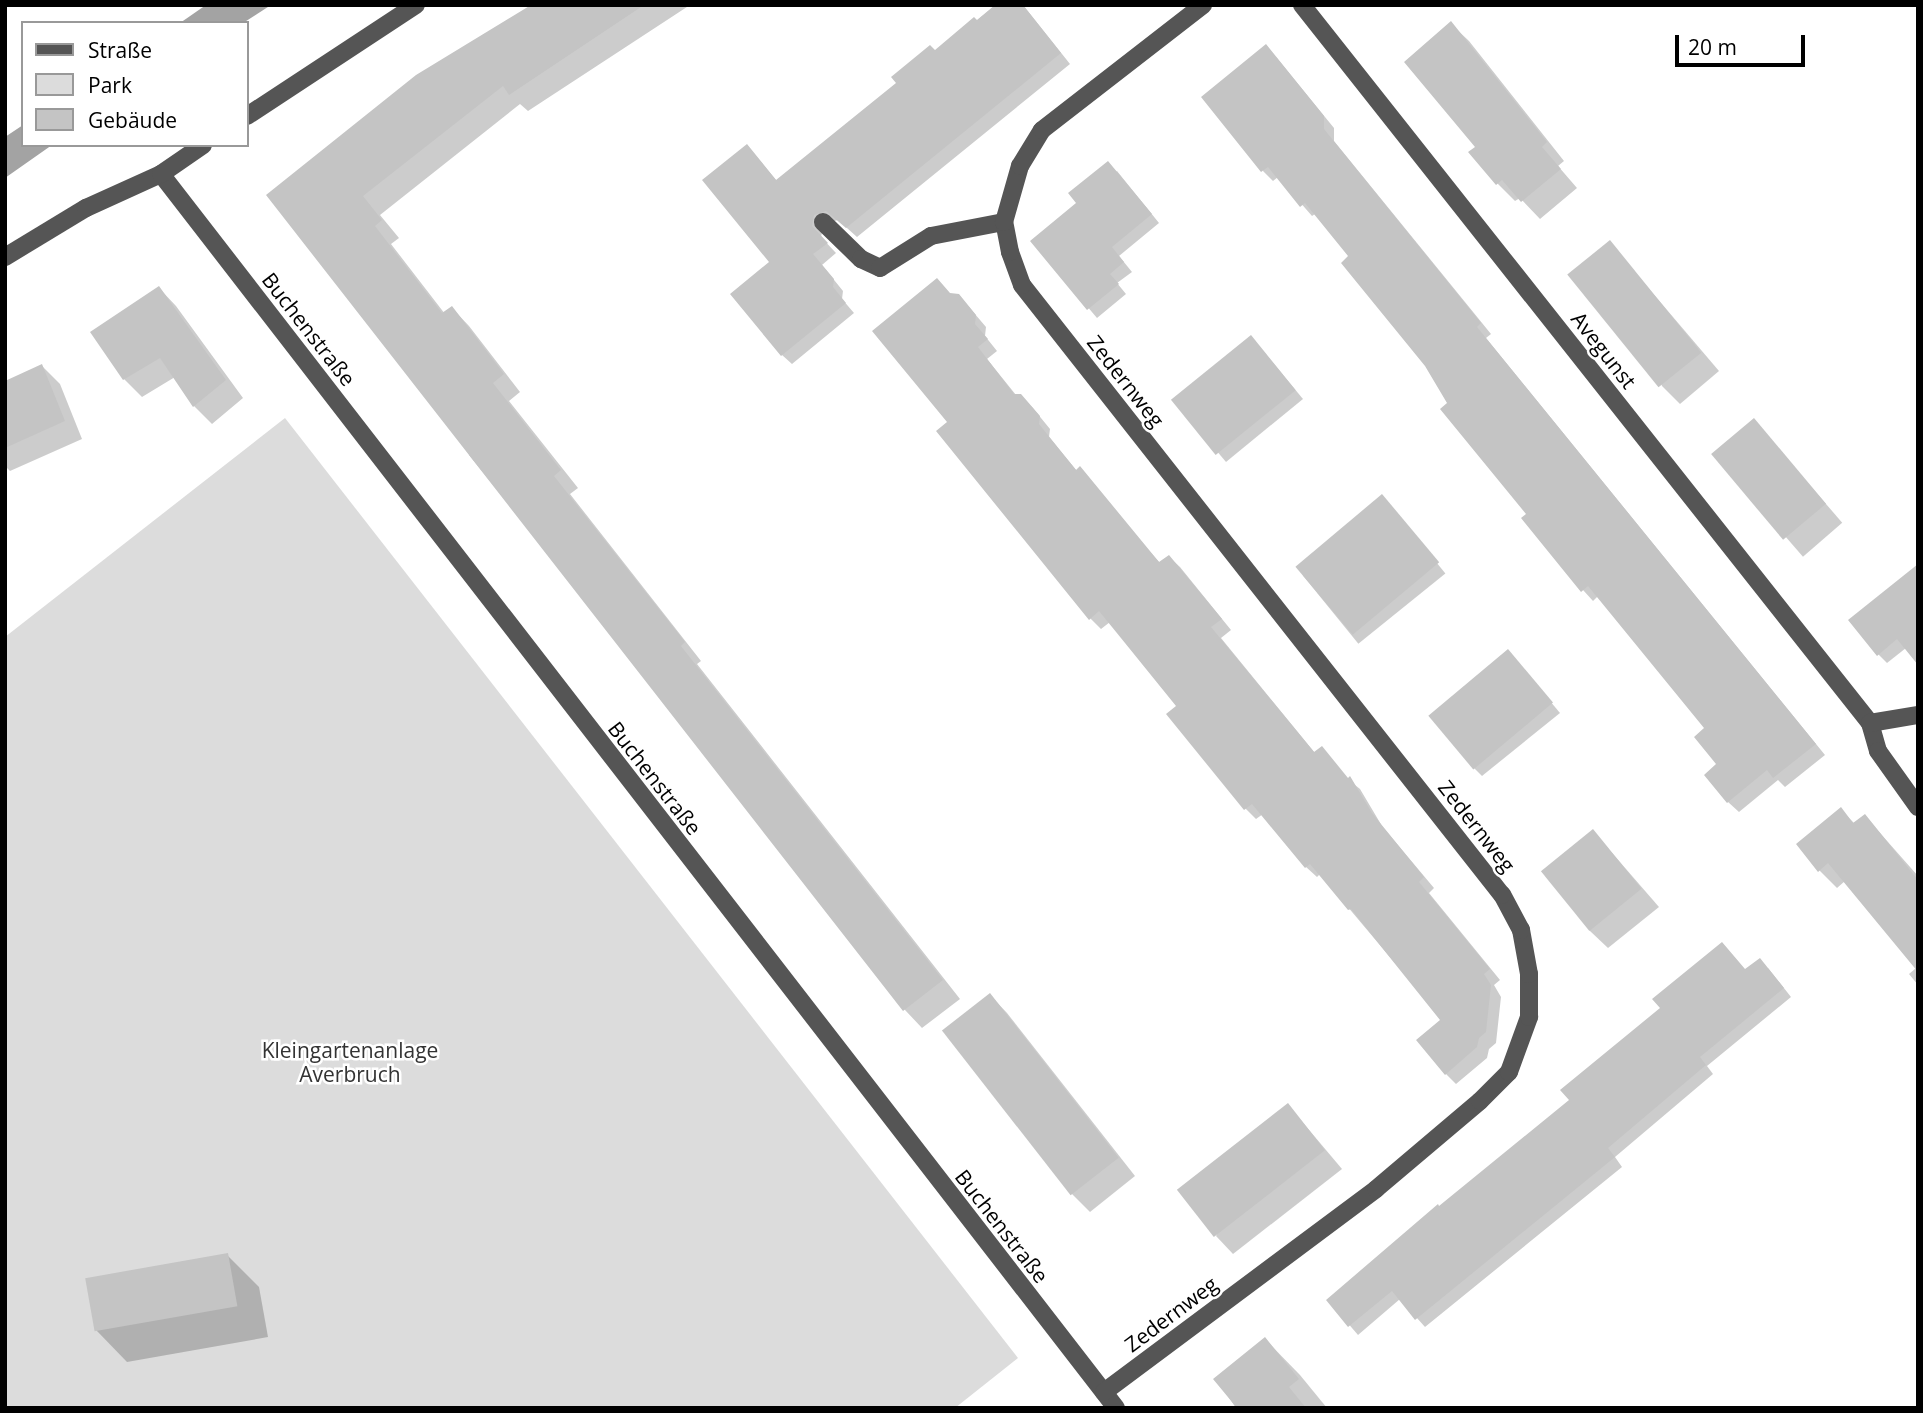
<!DOCTYPE html>
<meta charset="utf-8">
<style>
body{margin:0}
#map{position:relative;width:1923px;height:1413px;overflow:hidden;background:#fff;font-family:"Open Sans",sans-serif}
div>[style]{position:absolute}
.green>*{inset:0;background:#dcdcdc}
.water>*{inset:0;background:#a3a3a3}
.shadow>*{inset:0;background:#0003;transform-origin:0 0}
.building>*{inset:0;background:#c4c4c4;transform-origin:0 0}
.minor>*{height:18px;margin:-9px;padding:0 9px;transform-origin:9px;border-radius:9px;background:#555}
span{translate:-50% -50%;white-space:nowrap;text-align:center;line-height:1.15;-webkit-text-stroke:5px #fff;paint-order:stroke}
.street-label{font-size:21px;color:#000}
.park-label{font-size:21px;color:#333}
.frame{position:absolute;inset:0;border:7px solid #000;pointer-events:none}
.legend{position:absolute;left:21px;top:21px;width:228px;height:126px;box-sizing:border-box;background:#fff;border:2px solid #999;margin:0;padding:9px 12px;list-style:none;font-size:21px;color:#000}
.legend li{display:flex;align-items:center;gap:14px;height:35px}
.legend b{width:35px;border:2px solid #999}
.scale{position:absolute;left:1675px;top:35px;width:130px;height:32px;box-sizing:border-box;border:4px solid #000;border-top:0;padding-left:9px;font-size:21px;line-height:24px;white-space:nowrap;color:#000;-webkit-text-stroke:5px #fff;paint-order:stroke}
</style>
<div id="map">
<div class="green">
<div style="clip-path:polygon(285px 418px,1018px 1358px,955px 1408px,5px 1408px,5px 637px)"></div>
</div>
<div class="water">
<div style="clip-path:polygon(206px 5px,271px 5px,243px 23px,180px 23px)"></div>
<div style="clip-path:polygon(23px 125px,23px 145px,52px 145px,5px 178px,5px 137px)"></div>
</div>
<div class="shadow">
<div style="clip-path:polygon(532px 5px,690px 5px,528px 111px,520px 104px,380px 215px,399px 238px,391px 244px,445px 314px,452px 308px,469px 326px,520px 392px,509px 401px,578px 488px,570px 494px,701px 661px,697px 664px,960px 999px,922px 1028px,905px 1010px,608px 628px,469px 455px,471px 454px,268px 195px)"></div>
<div style="clip-path:polygon(996px 5px,1023px 5px,1070px 64px,857px 237px,838px 220px,824px 224px,821px 237px,836px 253px,822px 265px,843px 291px,842px 299px,854px 313px,792px 364px,782px 355px,756px 156px,777px 181px)"></div>
<div style="clip-path:polygon(1451px 24px,1469px 41px,1564px 161px,1558px 166px,1577px 188px,1540px 219px,1520px 198px,1515px 201px,1497px 183px)"></div>
<div style="clip-path:polygon(1276px 57px,1334px 128px,1334px 141px,1491px 334px,1486px 338px,1825px 755px,1785px 787px,1778px 780px,1739px 812px,1728px 802px,1706px 775px,1719px 764px,1706px 729px,1598px 596px,1593px 601px,1583px 590px,1350px 256px,1315px 214px,1312px 216px,1278px 177px,1273px 181px,1263px 171px)"></div>
<div style="clip-path:polygon(1117px 171px,1159px 223px,1119px 256px,1132px 272px,1117px 283px,1126px 294px,1097px 318px,1032px 241px)"></div>
<div style="clip-path:polygon(1610px 243px,1719px 371px,1680px 404px,1662px 386px)"></div>
<div style="clip-path:polygon(159px 288px,176px 306px,243px 398px,212px 424px,194px 406px,175px 377px,142px 397px,124px 379px)"></div>
<div style="clip-path:polygon(951px 295px,969px 307px,986px 327px,985px 336px,997px 351px,987px 359px,1016px 395px,1032px 407px,1050px 429px,1049px 437px,1077px 471px,1160px 563px,1169px 557px,1180px 567px,1231px 630px,1221px 638px,1315px 753px,1360px 789px,1382px 826px,1434px 888px,1429px 893px,1500px 980px,1494px 985px,1501px 997px,1496px 1043px,1489px 1049px,1487px 1058px,1456px 1084px,1446px 1074px,1443px 1020px,1320px 874px,1317px 877px,1306px 867px,1263px 814px,1256px 819px,1245px 808px,1178px 706px,1110px 622px,1101px 629px,1090px 618px)"></div>
<div style="clip-path:polygon(1259px 346px,1303px 399px,1226px 462px,1174px 400px)"></div>
<div style="clip-path:polygon(42px 366px,60px 384px,82px 439px,10px 471px,5px 466px,5px 383px)"></div>
<div style="left:1753px;top:420px;width:136px;height:52px;rotate:49deg"></div>
<div style="left:1390px;top:505px;width:88px;height:112px;rotate:51deg"></div>
<div style="clip-path:polygon(1918px 588px,1906px 648px,1887px 663px,1878px 654px)"></div>
<div style="clip-path:polygon(1516px 660px,1560px 713px,1482px 776px,1474px 768px)"></div>
<div style="clip-path:polygon(1840px 809px,1855px 824px,1865px 816px,1918px 876px,1918px 985px,1909px 974px,1916px 968px,1845px 881px,1837px 888px,1819px 870px)"></div>
<div style="clip-path:polygon(1593px 831px,1659px 907px,1608px 948px,1590px 931px)"></div>
<div style="clip-path:polygon(1768px 968px,1791px 997px,1707px 1066px,1713px 1074px,1615px 1157px,1622px 1167px,1425px 1327px,1400px 1299px,1358px 1335px,1328px 1300px,1439px 1208px,1745px 971px)"></div>
<div style="clip-path:polygon(990px 995px,1007px 1013px,1135px 1176px,1090px 1212px,1072px 1194px)"></div>
<div style="clip-path:polygon(1288px 1105px,1342px 1169px,1233px 1254px,1216px 1236px)"></div>
<div style="clip-path:polygon(227px 1255px,259px 1287px,268px 1337px,127px 1362px,96px 1330px)"></div>
<div style="clip-path:polygon(1265px 1339px,1300px 1375px,1327px 1408px,1236px 1408px,1216px 1379px)"></div>
</div>
<div class="building">
<div style="clip-path:polygon(531px 5px,644px 5px,509px 95px,503px 86px,363px 196px,382px 220px,375px 226px,442px 313px,452px 306px,504px 374px,493px 383px,561px 470px,554px 476px,685px 642px,681px 646px,943px 980px,903px 1011px,266px 195px,416px 75px)"></div>
<div style="clip-path:polygon(995px 5px,1023px 5px,1061px 53px,846px 228px,826px 211px,814px 215px,812px 226px,828px 243px,813px 254px,834px 279px,833px 287px,846px 303px,781px 356px,730px 294px,769px 262px,702px 180px,747px 144px,776px 180px,896px 83px,891px 77px,930px 45px,935px 50px,974px 17px,977px 20px)"></div>
<div style="clip-path:polygon(1451px 21px,1547px 142px,1542px 147px,1561px 169px,1521px 202px,1502px 180px,1496px 185px,1468px 152px,1475px 147px,1404px 62px)"></div>
<div style="clip-path:polygon(1266px 44px,1324px 116px,1324px 129px,1481px 323px,1477px 327px,1816px 744px,1773px 778px,1767px 770px,1727px 803px,1704px 775px,1716px 764px,1694px 737px,1704px 728px,1588px 586px,1581px 592px,1521px 518px,1526px 514px,1440px 409px,1447px 403px,1425px 366px,1341px 263px,1348px 256px,1305px 203px,1300px 207px,1268px 167px,1261px 172px,1201px 97px)"></div>
<div style="clip-path:polygon(1108px 161px,1152px 214px,1112px 247px,1124px 262px,1110px 274px,1119px 284px,1087px 310px,1030px 241px,1076px 203px,1068px 193px)"></div>
<div style="left:1610px;top:240px;width:145px;height:55px;rotate:51deg"></div>
<div style="clip-path:polygon(937px 278px,950px 293px,959px 294px,976px 315px,975px 324px,988px 339px,978px 347px,1014px 394px,1021px 394px,1040px 416px,1039px 424px,1076px 470px,1080px 466px,1159px 562px,1169px 555px,1222px 619px,1211px 627px,1314px 752px,1322px 746px,1348px 778px,1350px 776px,1372px 813px,1424px 877px,1419px 882px,1490px 969px,1484px 974px,1491px 985px,1486px 1032px,1479px 1038px,1477px 1047px,1445px 1075px,1416px 1040px,1440px 1020px,1351px 909px,1348px 910px,1310px 864px,1305px 868px,1252px 804px,1244px 810px,1166px 714px,1176px 706px,1125px 643px,1099px 611px,1089px 620px,936px 431px,947px 422px,872px 331px)"></div>
<div style="clip-path:polygon(159px 286px,226px 380px,193px 407px,160px 358px,123px 380px,90px 332px)"></div>
<div style="left:1251px;top:335px;width:71px;height:103px;rotate:51deg"></div>
<div style="clip-path:polygon(42px 364px,65px 421px,5px 448px,5px 381px)"></div>
<div style="left:1754px;top:418px;width:112px;height:56px;rotate:50deg"></div>
<div style="left:1382px;top:494px;width:89px;height:113px;rotate:50deg"></div>
<div style="clip-path:polygon(1918px 564px,1918px 665px,1897px 639px,1877px 656px,1848px 620px)"></div>
<div style="left:1508px;top:649px;width:70px;height:104px;rotate:50deg"></div>
<div style="clip-path:polygon(1841px 807px,1853px 823px,1865px 814px,1918px 880px,1918px 972px,1828px 863px,1818px 872px,1796px 844px)"></div>
<div style="left:1593px;top:829px;width:77px;height:67px;rotate:51deg"></div>
<div style="clip-path:polygon(1722px 942px,1745px 969px,1760px 958px,1784px 988px,1700px 1057px,1706px 1065px,1608px 1148px,1615px 1157px,1415px 1320px,1392px 1291px,1348px 1327px,1326px 1300px,1438px 1204px,1439px 1206px,1569px 1100px,1560px 1090px,1660px 1008px,1652px 999px)"></div>
<div style="left:990px;top:993px;width:209px;height:61px;rotate:52deg"></div>
<div style="left:1288px;top:1103px;width:60px;height:141px;rotate:52deg"></div>
<div style="left:228px;top:1253px;width:54px;height:145px;rotate:80deg"></div>
<div style="clip-path:polygon(1265px 1337px,1299px 1379px,1289px 1387px,1306px 1408px,1237px 1408px,1213px 1379px)"></div>
</div>
<div class="minor">
<div style="left:1302px;top:5px;width:916px;rotate:51.65deg"></div>
<div style="left:1870px;top:723px;width:29px;rotate:74deg"></div>
<div style="left:1878px;top:751px;width:69px;rotate:54.5deg"></div>
<div style="left:247px;top:116px;width:202px;rotate:-33.3deg"></div>
<div style="left:161px;top:174px;width:1560px;rotate:52.26deg"></div>
<div style="left:823px;top:222px;width:53px;rotate:44.2deg"></div>
<div style="left:861px;top:259px;width:21px;rotate:25deg"></div>
<div style="left:880px;top:268px;width:60px;rotate:-32.1deg"></div>
<div style="left:931px;top:236px;width:74px;rotate:-10.9deg"></div>
<div style="left:5px;top:257px;width:95px;rotate:-31.2deg"></div>
<div style="left:86px;top:208px;width:82px;rotate:-24.4deg"></div>
<div style="left:161px;top:174px;width:51px;rotate:-34.6deg"></div>
<div style="left:1870px;top:723px;width:49px;rotate:-9.5deg"></div>
<div style="left:1104px;top:1392px;width:339px;rotate:-36.7deg"></div>
<div style="left:1376px;top:1189px;width:136px;rotate:-40.2deg"></div>
<div style="left:1480px;top:1101px;width:41px;rotate:-45deg"></div>
<div style="left:1509px;top:1072px;width:59px;rotate:-70deg"></div>
<div style="left:1529px;top:1017px;width:43px;rotate:-90deg"></div>
<div style="left:1529px;top:974px;width:45px;rotate:-100.3deg"></div>
<div style="left:1521px;top:930px;width:40px;rotate:-118deg"></div>
<div style="left:1502px;top:895px;width:776px;rotate:-128.2deg"></div>
<div style="left:1022px;top:285px;width:35px;rotate:-110deg"></div>
<div style="left:1010px;top:252px;width:31px;rotate:-101deg"></div>
<div style="left:1004px;top:222px;width:58px;rotate:-74.1deg"></div>
<div style="left:1020px;top:166px;width:42px;rotate:-58.6deg"></div>
<div style="left:1042px;top:130px;width:204px;rotate:-37.8deg"></div>
</div>
<div class="street-label">
<span style="left:309px;top:329px;rotate:52deg">Buchenstraße</span>
<span style="left:1604px;top:350px;rotate:52deg">Avegunst</span>
<span style="left:1126px;top:381px;rotate:52deg">Zedernweg</span>
<span style="left:655px;top:778px;rotate:52deg">Buchenstraße</span>
<span style="left:1477px;top:826px;rotate:52deg">Zedernweg</span>
<span style="left:1002px;top:1226px;rotate:52deg">Buchenstraße</span>
<span style="left:1171px;top:1314px;rotate:-37deg">Zedernweg</span>
</div>
<div class="park-label">
<span style="left:350px;top:1062px">Kleingartenanlage<br>Averbruch</span>
</div>
<div class="frame"></div>
<ul class="legend">
<li><b style="height:9px;background:#555"></b>Straße</li>
<li><b style="height:19px;background:#dcdcdc"></b>Park</li>
<li><b style="height:19px;background:#c4c4c4"></b>Gebäude</li>
</ul>
<div class="scale">20 m</div>
</div>
